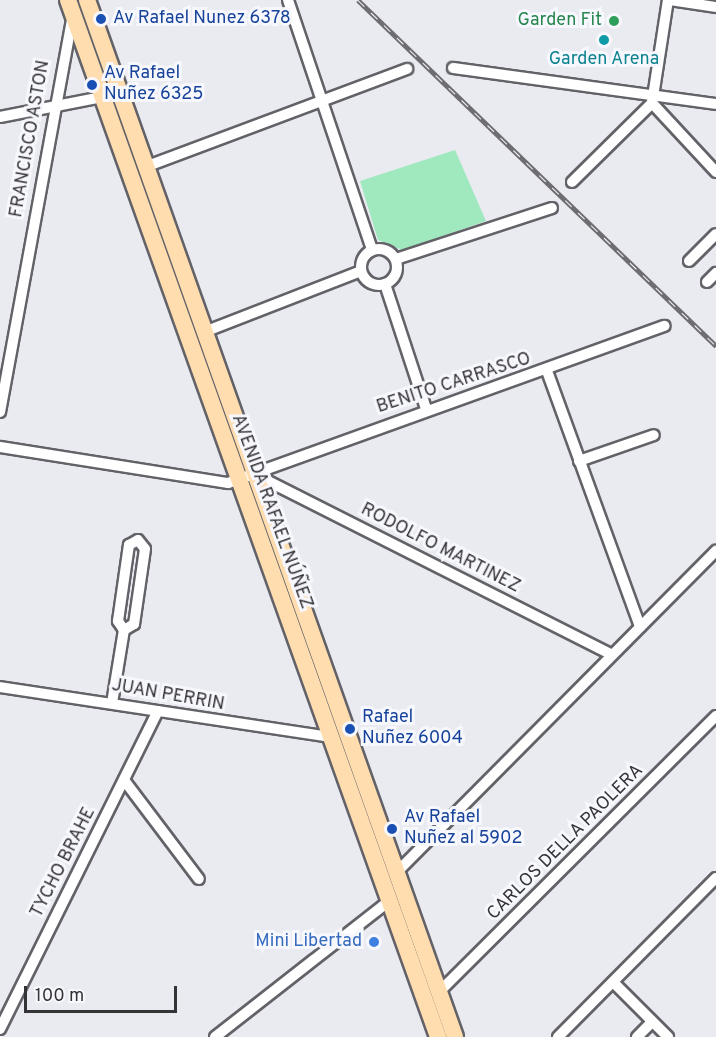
<!DOCTYPE html>
<meta charset="utf-8">
<style>
body{margin:0}
#map{position:relative;width:716px;height:1037px;overflow:hidden;background:#eaeaf1;font-family:Overpass,sans-serif}
div>[style]{position:absolute}
.green>*{inset:0;background:#a0e9bf}
.roads{filter:drop-shadow(2px 0 #626268) drop-shadow(-2px 0 #626268) drop-shadow(0 2px #626268) drop-shadow(0 -2px #626268)}
.street>*{height:10px;margin:-5px;padding:0 5px;transform-origin:5px;border-radius:5px;background:#fff}
.street>.ring{margin:-5px;padding:0;box-sizing:content-box;background:none;border:10px solid #fff;border-radius:50%}
.primary>*{height:16px;margin:-8px;padding:0 8px;transform-origin:8px;border-radius:8px;background:#ffddaf}
.rail>*{height:5px;margin-top:-2.5px;transform-origin:0;background:repeating-linear-gradient(90deg,#f7f7fe 0 9px,#6e6e72 0 18px);box-sizing:border-box;border-block:2px solid #6e6e72}
.dots>*{width:16px;height:16px;translate:-50% -50%;box-sizing:border-box;border:3px solid #f7f7fe;border-radius:50%}
span{translate:-50% -50%;white-space:nowrap;text-align:center;line-height:1.15;-webkit-text-stroke:6px #f7f7fe;paint-order:stroke}
.transit-label{font-size:18px;color:#164399}
.left{translate:0 -50%;text-align:left}
.leisure-label{font-size:18px;color:#27864d}
.right{translate:-100% -50%;text-align:right}
.culture-label{font-size:18px;color:#0d838f}
.street-label{font-size:18px;color:#343436}
.shop-label{font-size:18px;color:#366cbe}
.scale{position:absolute;left:24px;top:986px;width:153px;height:27px;box-sizing:border-box;border:3px solid #343436;border-top:0;padding-left:8px;font-size:18px;line-height:21px;white-space:nowrap;color:#343436;-webkit-text-stroke:4px #f7f7fe;paint-order:stroke}
</style>
<div id="map">
<div class="green">
<div style="clip-path:polygon(455px 150px,486px 221px,402px 250px,378px 240px,360px 181px)"></div>
</div>
<div class="roads">
<div class="street">
<div style="left:288px;top:0;width:264px;rotate:71.4deg"></div>
<div style="left:670px;top:0;width:47px;rotate:8.7deg"></div>
<div style="left:453px;top:68px;width:265px;rotate:7.8deg"></div>
<div style="left:652px;top:103px;width:94px;rotate:47.2deg"></div>
<div style="left:0;top:117px;width:104px;rotate:-11.1deg"></div>
<div style="left:145px;top:167px;width:280px;rotate:-20.5deg"></div>
<div style="left:572px;top:182px;width:112px;rotate:-44.6deg"></div>
<div style="left:652px;top:103px;width:104px;rotate:-81.2deg"></div>
<div class="ring" style="left:361px;top:249px;width:26px;height:26px"></div>
<div style="left:396px;top:259px;width:164px;rotate:-18.1deg"></div>
<div style="left:689px;top:261px;width:38px;rotate:-45deg"></div>
<div style="left:707px;top:282px;width:13px;rotate:-45deg"></div>
<div style="left:385px;top:284px;width:132px;rotate:71.8deg"></div>
<div style="left:204px;top:332px;width:168px;rotate:-21.2deg"></div>
<div style="left:547px;top:371px;width:272px;rotate:70deg"></div>
<div style="left:0;top:412px;width:405px;rotate:-79.6deg"></div>
<div style="left:0;top:447px;width:231px;rotate:9deg"></div>
<div style="left:228px;top:483px;width:464px;rotate:-19.8deg"></div>
<div style="left:579px;top:461px;width:79px;rotate:-19.1deg"></div>
<div style="left:254px;top:474px;width:401px;rotate:26.8deg"></div>
<div style="left:138px;top:540px;width:11px;rotate:52deg"></div>
<div style="left:145px;top:549px;width:76px;rotate:98.3deg"></div>
<div style="left:134px;top:624px;width:12px;rotate:149deg"></div>
<div style="left:124px;top:630px;width:11px;rotate:-124deg"></div>
<div style="left:118px;top:621px;width:77px;rotate:-81.8deg"></div>
<div style="left:129px;top:545px;width:10px;rotate:-29deg"></div>
<div style="left:0;top:687px;width:335px;rotate:8.6deg"></div>
<div style="left:112px;top:703px;width:74px;rotate:-80.7deg"></div>
<div style="left:124px;top:780px;width:124px;rotate:52.9deg"></div>
<div style="left:397px;top:872px;width:453px;rotate:-45.2deg"></div>
<div style="left:613px;top:982px;width:78px;rotate:45deg"></div>
<div style="left:439px;top:992px;width:391px;rotate:-44.9deg"></div>
<div style="left:0;top:1029px;width:355px;rotate:-63.6deg"></div>
<div style="left:215px;top:1037px;width:221px;rotate:-38deg"></div>
<div style="left:558px;top:1037px;width:224px;rotate:-45.2deg"></div>
<div style="left:637px;top:1037px;width:21px;rotate:-45deg"></div>
</div>
<div class="primary">
<div style="left:68px;top:0;width:1101px;rotate:70.36deg"></div>
<div style="left:87px;top:0;width:1100px;rotate:70.46deg"></div>
</div>
</div>
<div class="rail">
<div style="left:358px;top:0;width:498px;rotate:44deg"></div>
</div>
<div class="dots">
<div style="left:101px;top:19px;background:#1a4fb4"></div>
<div style="left:614px;top:21px;background:#2e9e5b"></div>
<div style="left:604px;top:40px;background:#0f9aa8"></div>
<div style="left:92px;top:85px;background:#1a4fb4"></div>
<div style="left:350px;top:729px;background:#1a4fb4"></div>
<div style="left:392px;top:829px;background:#1a4fb4"></div>
<div style="left:374px;top:942px;background:#3f7fe0"></div>
</div>
<div class="transit-label">
<span class="left" style="left:113px;top:19px">Av Rafael Nunez 6378</span>
<span class="left" style="left:104px;top:85px">Av Rafael<br>Nuñez 6325</span>
<span class="left" style="left:362px;top:729px">Rafael<br>Nuñez 6004</span>
<span class="left" style="left:404px;top:829px">Av Rafael<br>Nuñez al 5902</span>
</div>
<div class="leisure-label">
<span class="right" style="left:602px;top:21px">Garden Fit</span>
</div>
<div class="culture-label">
<span style="left:604px;top:60px">Garden Arena</span>
</div>
<div class="street-label">
<span style="left:31px;top:139px;rotate:-80deg">FRANCISCO ASTON</span>
<span style="left:454px;top:384px;rotate:-18deg">BENITO CARRASCO</span>
<span style="left:271px;top:512px;rotate:70deg">AVENIDA RAFAEL NÚÑEZ</span>
<span style="left:440px;top:549px;rotate:27deg">RODOLFO MARTINEZ</span>
<span style="left:168px;top:696px;rotate:10deg">JUAN PERRIN</span>
<span style="left:566px;top:843px;rotate:-45deg">CARLOS DELLA PAOLERA</span>
<span style="left:64px;top:863px;rotate:-63deg">TYCHO BRAHE</span>
</div>
<div class="shop-label">
<span class="right" style="left:362px;top:942px">Mini Libertad</span>
</div>
<div class="scale">100 m</div>
</div>
